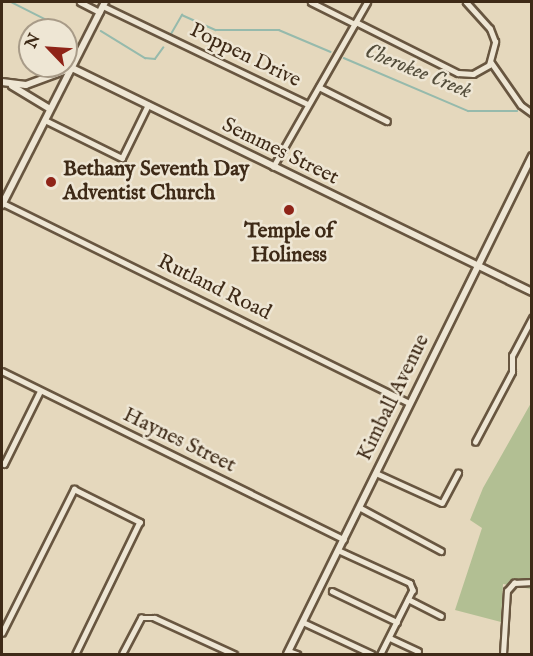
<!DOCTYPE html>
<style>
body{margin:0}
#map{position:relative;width:533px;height:656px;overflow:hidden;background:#e5d8bd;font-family:"IM FELL English",serif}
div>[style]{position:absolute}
.green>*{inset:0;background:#b2bf93}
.stream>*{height:1.5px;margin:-0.75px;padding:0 0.75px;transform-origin:0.75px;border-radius:0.75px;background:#96baac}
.roads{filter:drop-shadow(2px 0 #685640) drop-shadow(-2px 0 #685640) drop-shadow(0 2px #685640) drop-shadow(0 -2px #685640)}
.street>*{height:4.5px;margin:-2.25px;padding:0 2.25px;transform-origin:2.25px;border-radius:2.25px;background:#eee6d4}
.secondary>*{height:6px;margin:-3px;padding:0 3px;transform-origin:3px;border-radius:3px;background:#eee6d4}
.dots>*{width:16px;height:16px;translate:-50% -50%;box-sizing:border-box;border:3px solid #eee6d4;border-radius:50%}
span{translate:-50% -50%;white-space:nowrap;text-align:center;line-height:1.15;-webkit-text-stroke:5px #eee6d4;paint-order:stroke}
.street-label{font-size:21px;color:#3e2a17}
.poi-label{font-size:21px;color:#3e2a17;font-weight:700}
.left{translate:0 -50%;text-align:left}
.water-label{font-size:22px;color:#544e3c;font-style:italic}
.frame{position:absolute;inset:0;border:3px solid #3e2a17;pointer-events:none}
.north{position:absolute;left:18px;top:18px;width:60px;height:60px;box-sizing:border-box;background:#eee6d4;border:2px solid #a89b88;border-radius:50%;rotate:295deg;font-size:16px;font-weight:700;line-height:24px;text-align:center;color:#3e2a17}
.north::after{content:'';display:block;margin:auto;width:21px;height:27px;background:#8f2418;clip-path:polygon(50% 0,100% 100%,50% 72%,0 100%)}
</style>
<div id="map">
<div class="green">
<div style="clip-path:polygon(531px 403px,531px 589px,503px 584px,501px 622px,455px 610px,482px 528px,470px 520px,483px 488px)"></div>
</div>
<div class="stream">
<div style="left:11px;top:2px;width:56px;rotate:26.6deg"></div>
<div style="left:101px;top:31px;width:52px;rotate:31.5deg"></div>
<div style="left:145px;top:58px;width:10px;rotate:6deg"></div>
<div style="left:155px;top:59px;width:14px;rotate:-54deg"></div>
<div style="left:171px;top:34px;width:22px;rotate:-60deg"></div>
<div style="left:182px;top:15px;width:37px;rotate:24deg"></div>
<div style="left:216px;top:30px;width:63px"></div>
<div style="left:279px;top:30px;width:56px;rotate:22.9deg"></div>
<div style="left:344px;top:58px;width:135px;rotate:23.1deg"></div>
<div style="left:468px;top:111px;width:49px"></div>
<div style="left:529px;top:106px;width:3px"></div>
</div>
<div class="roads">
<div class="street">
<div style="left:80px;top:2px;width:22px;rotate:27deg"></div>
<div style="left:311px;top:2px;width:49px;rotate:26.6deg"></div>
<div style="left:103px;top:6px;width:227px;rotate:25.6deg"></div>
<div style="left:356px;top:22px;width:114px;rotate:26.6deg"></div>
<div style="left:458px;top:73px;width:15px;rotate:4deg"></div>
<div style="left:473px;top:74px;width:18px;rotate:-29deg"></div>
<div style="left:489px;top:65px;width:24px;rotate:-75deg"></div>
<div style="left:495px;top:42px;width:14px;rotate:-111deg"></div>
<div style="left:490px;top:29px;width:36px;rotate:-132deg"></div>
<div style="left:491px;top:62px;width:52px;rotate:55.1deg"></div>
<div style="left:521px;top:105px;width:14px;rotate:36deg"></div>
<div style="left:319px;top:87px;width:76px;rotate:26.6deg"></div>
<div style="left:45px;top:120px;width:86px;rotate:26.3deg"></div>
<div style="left:122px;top:158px;width:59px;rotate:-63.9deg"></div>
<div style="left:273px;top:167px;width:190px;rotate:-60.3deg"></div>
<div style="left:3px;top:203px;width:453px;rotate:26.2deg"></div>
<div style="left:2px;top:371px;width:381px;rotate:26.2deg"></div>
<div style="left:475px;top:442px;width:79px;rotate:-62.1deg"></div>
<div style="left:512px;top:372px;width:16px;rotate:-90deg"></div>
<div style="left:512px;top:356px;width:43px;rotate:-62.2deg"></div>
<div style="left:2px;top:463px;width:2px;rotate:27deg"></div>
<div style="left:4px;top:464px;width:81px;rotate:-63.7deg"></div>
<div style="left:376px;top:473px;width:72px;rotate:24.4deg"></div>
<div style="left:442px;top:503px;width:34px;rotate:-62deg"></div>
<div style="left:359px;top:507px;width:93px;rotate:28.2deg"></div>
<div style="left:338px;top:550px;width:79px;rotate:24.6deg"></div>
<div style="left:410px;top:583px;width:8px;rotate:67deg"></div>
<div style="left:413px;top:590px;width:72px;rotate:116.6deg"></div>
<div style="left:332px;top:591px;width:72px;rotate:25.5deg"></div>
<div style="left:408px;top:599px;width:37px;rotate:27deg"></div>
<div style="left:303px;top:622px;width:76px;rotate:24.9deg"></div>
<div style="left:2px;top:633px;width:161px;rotate:-63.4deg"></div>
<div style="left:74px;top:489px;width:74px;rotate:26.6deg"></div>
<div style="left:140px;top:522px;width:147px;rotate:115.9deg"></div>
<div style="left:390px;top:638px;width:31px;rotate:25deg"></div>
<div style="left:289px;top:651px;width:9px;rotate:21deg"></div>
<div style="left:122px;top:654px;width:41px;rotate:-62.2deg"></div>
<div style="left:141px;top:618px;width:14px"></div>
<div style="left:155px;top:618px;width:87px;rotate:24.5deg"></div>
<div style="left:503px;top:654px;width:63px;rotate:-86.4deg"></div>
<div style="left:507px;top:591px;width:11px;rotate:-49deg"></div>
<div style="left:514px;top:583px;width:18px;rotate:-3deg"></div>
</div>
<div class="secondary">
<div style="left:2px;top:82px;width:24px;rotate:7deg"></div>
<div style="left:26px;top:85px;width:49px;rotate:-20.3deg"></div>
<div style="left:72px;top:68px;width:512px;rotate:25.96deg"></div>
<div style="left:12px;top:86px;width:44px;rotate:31.2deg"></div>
<div style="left:2px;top:205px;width:228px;rotate:-63.1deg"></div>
<div style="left:287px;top:654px;width:555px;rotate:-63.8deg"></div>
</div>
</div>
<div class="dots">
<div style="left:51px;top:182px;background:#8f2418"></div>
<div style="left:289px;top:210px;background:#8f2418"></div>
</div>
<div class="street-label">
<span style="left:245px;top:56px;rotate:26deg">Poppen Drive</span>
<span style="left:280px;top:152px;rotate:26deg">Semmes Street</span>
<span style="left:214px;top:288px;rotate:26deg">Rutland Road</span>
<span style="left:394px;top:398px;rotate:-64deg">Kimball Avenue</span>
<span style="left:179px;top:441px;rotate:26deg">Haynes Street</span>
</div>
<div class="poi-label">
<span class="left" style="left:63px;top:182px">Bethany Seventh Day<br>Adventist Church</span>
<span style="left:289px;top:244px">Temple of<br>Holiness</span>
</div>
<div class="water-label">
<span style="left:418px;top:72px;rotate:22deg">Cherokee Creek</span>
</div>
<div class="frame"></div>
<div class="north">N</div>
</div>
